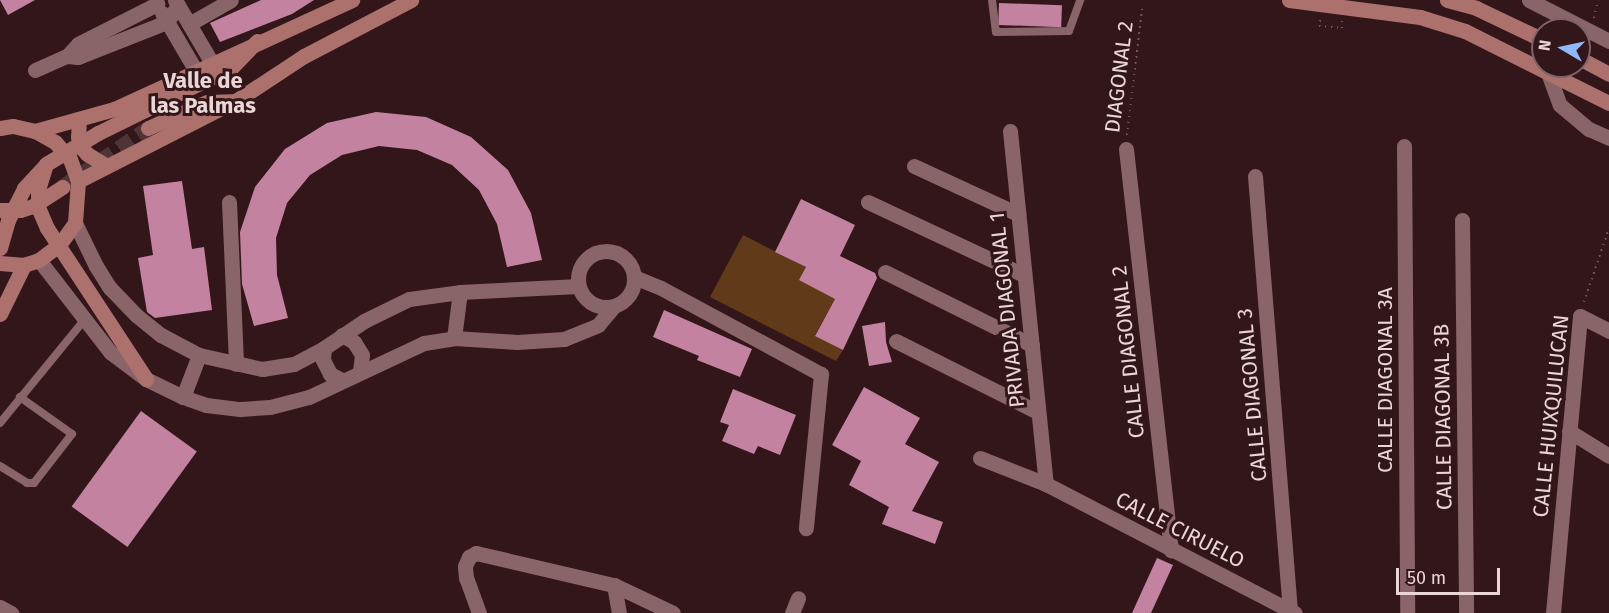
<!DOCTYPE html>
<style>
body{margin:0}
#map{position:relative;width:1609px;height:613px;overflow:hidden;background:#33161a;font-family:"Fira Sans",sans-serif}
div>[style]{position:absolute}
.green>*{inset:0;background:#613a19}
.building>*{inset:0;background:#c3829f;transform-origin:0 0}
.secondary-tunnel>*{height:15px;margin-top:-7.5px;transform-origin:0;background:repeating-linear-gradient(90deg,#4f3336 0 15px,transparent 0 23px)}
.path>*{height:2px;margin-top:-1px;transform-origin:0;background:repeating-linear-gradient(90deg,#715659 0 1.5px,transparent 0 6px)}
.service>*{height:8px;margin:-4px;padding:0 4px;transform-origin:4px;border-radius:4px;background:#896468}
.minor>*{height:15px;margin:-7.5px;padding:0 7.5px;transform-origin:7.5px;border-radius:7.5px;background:#896468}
.minor>.ring{margin:-7.5px;padding:0;box-sizing:content-box;background:none;border:15px solid #896468;border-radius:50%}
.secondary>*{height:15px;margin:-7.5px;padding:0 7.5px;transform-origin:7.5px;border-radius:7.5px;background:#ac716c}
span{translate:-50% -50%;white-space:nowrap;text-align:center;line-height:1.15;-webkit-text-stroke:6px #33161a;paint-order:stroke}
.street-label{font-size:21px;color:#ebd6d7}
.neighbourhood-label{font-size:22px;color:#ebd6d7;font-weight:700}
.north{position:absolute;left:1531px;top:18px;width:60px;height:60px;box-sizing:border-box;background:#33161a;border:2px solid #7d6366;border-radius:50%;rotate:279deg;font-size:16px;font-weight:700;line-height:24px;text-align:center;color:#ebd6d7}
.north::after{content:'';display:block;margin:auto;width:21px;height:27px;background:#91b8fd;clip-path:polygon(50% 0,100% 100%,50% 72%,0 100%)}
.scale{position:absolute;left:1396px;top:568px;width:104px;height:27px;box-sizing:border-box;border:3px solid #ebd6d7;border-top:0;padding-left:8px;font-size:18px;line-height:21px;white-space:nowrap;color:#ebd6d7;-webkit-text-stroke:4px #33161a;paint-order:stroke}
</style>
<div id="map">
<div class="green">
<div style="clip-path:polygon(743px 235px,806px 267px,835px 299px,815px 335px,843px 350px,836px 361px,710px 297px)"></div>
</div>
<div class="building">
<div style="clip-path:polygon(0 0,35px 0,8px 15px)"></div>
<div style="clip-path:polygon(261px 0,314px 0,292px 14px,220px 42px,210px 23px)"></div>
<div style="left:999px;top:3px;width:63px;height:22px;rotate:2deg"></div>
<div style="clip-path:polygon(376px 112px,426px 117px,471px 137px,508px 170px,531px 213px,542px 260px,507px 267px,497px 224px,479px 190px,452px 165px,417px 150px,379px 146px,342px 155px,310px 175px,287px 203px,276px 238px,277px 275px,288px 318px,254px 326px,242px 284px,240px 232px,255px 187px,285px 149px,327px 123px)"></div>
<div style="clip-path:polygon(182px 181px,192px 249px,204px 247px,212px 310px,155px 318px,147px 312px,138px 258px,153px 255px,143px 186px)"></div>
<div style="clip-path:polygon(801px 199px,855px 225px,840px 256px,875px 273px,877px 278px,843px 350px,815px 336px,835px 299px,799px 280px,806px 267px,775px 252px)"></div>
<div style="clip-path:polygon(664px 310px,752px 349px,740px 377px,697px 360px,699px 356px,653px 337px)"></div>
<div style="clip-path:polygon(885px 322px,886px 342px,892px 362px,869px 366px,862px 326px)"></div>
<div style="clip-path:polygon(864px 387px,920px 418px,905px 444px,939px 462px,912px 511px,943px 522px,935px 544px,882px 524px,889px 507px,849px 485px,861px 461px,832px 445px)"></div>
<div style="clip-path:polygon(733px 389px,796px 415px,780px 455px,758px 446px,754px 454px,722px 441px,729px 425px,720px 422px)"></div>
<div style="left:141px;top:411px;width:69px;height:118px;rotate:36deg"></div>
<div style="clip-path:polygon(1157px 558px,1173px 565px,1151px 613px,1132px 613px)"></div>
</div>
<div class="secondary-tunnel">
<div style="left:62px;top:187px;width:104px;rotate:-34.5deg"></div>
</div>
<div class="path">
<div style="left:1594px;top:18px;width:18px;rotate:-77deg"></div>
<div style="left:1320px;top:20px;width:6px;rotate:99deg"></div>
<div style="left:1319px;top:26px;width:23px;rotate:5deg"></div>
<div style="left:1342px;top:28px;width:7px;rotate:-90deg"></div>
<div style="left:1127px;top:135px;width:127px;rotate:-83.2deg"></div>
<div style="left:1584px;top:302px;width:78px;rotate:-71.3deg"></div>
</div>
<div class="service">
<div style="left:992px;top:0;width:32px;rotate:83deg"></div>
<div style="left:996px;top:32px;width:73px;rotate:-0.8deg"></div>
<div style="left:1069px;top:31px;width:33px;rotate:-70deg"></div>
<div style="left:0;top:423px;width:134px;rotate:-50.7deg"></div>
<div style="left:0;top:466px;width:32px;rotate:32deg"></div>
<div style="left:27px;top:483px;width:7px"></div>
<div style="left:34px;top:483px;width:62px;rotate:-52.2deg"></div>
<div style="left:72px;top:434px;width:64px;rotate:-144.6deg"></div>
</div>
<div class="minor">
<div style="left:175px;top:0;width:73px;rotate:59.6deg"></div>
<div style="left:1529px;top:0;width:90px;rotate:27.1deg"></div>
<div style="left:162px;top:13px;width:67px;rotate:59.6deg"></div>
<div style="left:189px;top:24px;width:48px;rotate:-29.7deg"></div>
<div style="left:67px;top:56px;width:11px;rotate:5deg"></div>
<div style="left:78px;top:57px;width:96px;rotate:-21.5deg"></div>
<div style="left:167px;top:22px;width:20px;rotate:-57deg"></div>
<div style="left:35px;top:70px;width:35px;rotate:-24deg"></div>
<div style="left:67px;top:56px;width:16px;rotate:-47deg"></div>
<div style="left:78px;top:44px;width:89px;rotate:-26.9deg"></div>
<div style="left:1547px;top:70px;width:37px;rotate:70deg"></div>
<div style="left:1560px;top:105px;width:38px;rotate:40deg"></div>
<div style="left:1589px;top:129px;width:22px;rotate:24deg"></div>
<div style="left:1010px;top:131px;width:355px;rotate:84.2deg"></div>
<div style="left:1404px;top:146px;width:467px;rotate:89.6deg"></div>
<div style="left:1126px;top:149px;width:404px;rotate:83.6deg"></div>
<div style="left:914px;top:166px;width:115px;rotate:24.8deg"></div>
<div style="left:1255px;top:176px;width:438px;rotate:85.4deg"></div>
<div style="left:229px;top:202px;width:162px;rotate:87.5deg"></div>
<div style="left:868px;top:202px;width:172px;rotate:25.1deg"></div>
<div style="left:1462px;top:220px;width:393px;rotate:89.4deg"></div>
<div style="left:75px;top:223px;width:48px;rotate:64deg"></div>
<div style="left:96px;top:266px;width:26px;rotate:58deg"></div>
<div style="left:110px;top:288px;width:37px;rotate:46deg"></div>
<div style="left:136px;top:315px;width:32px;rotate:39deg"></div>
<div style="left:161px;top:335px;width:43px;rotate:27.8deg"></div>
<div style="left:199px;top:355px;width:65px;rotate:12.5deg"></div>
<div style="left:262px;top:369px;width:32px;rotate:-9deg"></div>
<div style="left:294px;top:364px;width:34px;rotate:-28deg"></div>
<div style="left:324px;top:348px;width:48px;rotate:-34deg"></div>
<div style="left:364px;top:321px;width:50px;rotate:-26.1deg"></div>
<div style="left:409px;top:299px;width:51px;rotate:-7.8deg"></div>
<div style="left:460px;top:292px;width:119px;rotate:-2.9deg"></div>
<div class="ring" style="left:578px;top:251px;width:41px;height:41px"></div>
<div style="left:39px;top:260px;width:116px;rotate:52.3deg"></div>
<div style="left:110px;top:352px;width:45px;rotate:36.9deg"></div>
<div style="left:146px;top:379px;width:41px;rotate:25.9deg"></div>
<div style="left:183px;top:397px;width:24px;rotate:19deg"></div>
<div style="left:206px;top:405px;width:34px;rotate:7deg"></div>
<div style="left:240px;top:409px;width:30px;rotate:-4deg"></div>
<div style="left:270px;top:407px;width:40px;rotate:-14.4deg"></div>
<div style="left:309px;top:397px;width:127px;rotate:-25.2deg"></div>
<div style="left:424px;top:343px;width:30px;rotate:-9deg"></div>
<div style="left:454px;top:338px;width:63px;rotate:3.6deg"></div>
<div style="left:517px;top:342px;width:47px;rotate:-3.7deg"></div>
<div style="left:564px;top:339px;width:37px;rotate:-22deg"></div>
<div style="left:598px;top:325px;width:25px;rotate:-50deg"></div>
<div style="left:885px;top:272px;width:164px;rotate:26.4deg"></div>
<div style="left:634px;top:277px;width:29px;rotate:22deg"></div>
<div style="left:661px;top:288px;width:182px;rotate:28.3deg"></div>
<div style="left:821px;top:374px;width:155px;rotate:95.6deg"></div>
<div style="left:342px;top:335px;width:14px;rotate:30deg"></div>
<div style="left:354px;top:342px;width:15px;rotate:58deg"></div>
<div style="left:362px;top:355px;width:16px;rotate:97deg"></div>
<div style="left:454px;top:338px;width:46px;rotate:-82.6deg"></div>
<div style="left:896px;top:341px;width:159px;rotate:26.6deg"></div>
<div style="left:324px;top:348px;width:12px;rotate:95deg"></div>
<div style="left:323px;top:360px;width:16px;rotate:63deg"></div>
<div style="left:330px;top:374px;width:13px;rotate:27deg"></div>
<div style="left:183px;top:397px;width:45px;rotate:-69.1deg"></div>
<div style="left:1569px;top:431px;width:47px;rotate:32deg"></div>
<div style="left:980px;top:458px;width:71px;rotate:21.5deg"></div>
<div style="left:1046px;top:484px;width:280px;rotate:27.4deg"></div>
<div style="left:614px;top:585px;width:28px;rotate:80deg"></div>
<div style="left:0;top:607px;width:13px;rotate:29deg"></div>
<div style="left:479px;top:613px;width:37px;rotate:-110deg"></div>
<div style="left:466px;top:578px;width:12px;rotate:-95deg"></div>
<div style="left:465px;top:566px;width:10px;rotate:-66deg"></div>
<div style="left:469px;top:557px;width:8px;rotate:-30deg"></div>
<div style="left:476px;top:553px;width:142px;rotate:13.1deg"></div>
<div style="left:614px;top:585px;width:65px;rotate:25.4deg"></div>
<div style="left:792px;top:613px;width:16px;rotate:-68deg"></div>
<div style="left:1553px;top:613px;width:298px;rotate:-84.8deg"></div>
<div style="left:1580px;top:316px;width:33px;rotate:27deg"></div>
</div>
<div class="secondary">
<div style="left:1289px;top:0;width:132px;rotate:7.4deg"></div>
<div style="left:1420px;top:17px;width:47px;rotate:17.3deg"></div>
<div style="left:1465px;top:31px;width:161px;rotate:26.6deg"></div>
<div style="left:1447px;top:0;width:30px;rotate:15deg"></div>
<div style="left:1476px;top:8px;width:74px;rotate:25.5deg"></div>
<div style="left:1579px;top:58px;width:34px;rotate:28deg"></div>
<div style="left:79px;top:119px;width:18px;rotate:93deg"></div>
<div style="left:78px;top:137px;width:10px;rotate:73deg"></div>
<div style="left:81px;top:147px;width:9px;rotate:49deg"></div>
<div style="left:87px;top:154px;width:21px;rotate:31deg"></div>
<div style="left:0;top:128px;width:13px;rotate:-9deg"></div>
<div style="left:13px;top:126px;width:23px;rotate:13deg"></div>
<div style="left:35px;top:131px;width:23px;rotate:29deg"></div>
<div style="left:55px;top:142px;width:23px;rotate:49deg"></div>
<div style="left:70px;top:159px;width:23px;rotate:70deg"></div>
<div style="left:78px;top:181px;width:42px;rotate:94.1deg"></div>
<div style="left:75px;top:223px;width:26px;rotate:126deg"></div>
<div style="left:60px;top:244px;width:26px;rotate:143deg"></div>
<div style="left:39px;top:260px;width:16px;rotate:162deg"></div>
<div style="left:24px;top:265px;width:24px;rotate:-175deg"></div>
<div style="left:148px;top:128px;width:64px;rotate:-23.8deg"></div>
<div style="left:207px;top:102px;width:24px;rotate:-2deg"></div>
<div style="left:35px;top:131px;width:82px;rotate:-15.6deg"></div>
<div style="left:114px;top:109px;width:262px;rotate:-24.6deg"></div>
<div style="left:45px;top:167px;width:24px;rotate:107deg"></div>
<div style="left:38px;top:190px;width:17px;rotate:90deg"></div>
<div style="left:38px;top:207px;width:23px;rotate:67deg"></div>
<div style="left:47px;top:228px;width:181px;rotate:56.7deg"></div>
<div style="left:78px;top:181px;width:178px;rotate:-27deg"></div>
<div style="left:237px;top:100px;width:80px;rotate:-33.3deg"></div>
<div style="left:304px;top:56px;width:121px;rotate:-27.6deg"></div>
<div style="left:0;top:210px;width:20px"></div>
<div style="left:20px;top:210px;width:14px;rotate:-17deg"></div>
<div style="left:33px;top:206px;width:35px;rotate:-33deg"></div>
<div style="left:0;top:248px;width:29px;rotate:-74deg"></div>
<div style="left:8px;top:220px;width:36px;rotate:-63deg"></div>
<div style="left:24px;top:188px;width:33px;rotate:-47deg"></div>
<div style="left:46px;top:164px;width:61px;rotate:-30.8deg"></div>
<div style="left:98px;top:133px;width:149px;rotate:-26.2deg"></div>
<div style="left:232px;top:67px;width:36px;rotate:-46deg"></div>
<div style="left:0;top:314px;width:55px;rotate:-63.9deg"></div>
</div>
<div class="street-label">
<span style="left:1119px;top:77px;rotate:-83deg">DIAGONAL 2</span>
<span style="left:1007px;top:310px;rotate:-96deg">PRIVADA DIAGONAL 1</span>
<span style="left:1128px;top:352px;rotate:-96deg">CALLE DIAGONAL 2</span>
<span style="left:1385px;top:380px;rotate:-90deg">CALLE DIAGONAL 3A</span>
<span style="left:1252px;top:395px;rotate:-95deg">CALLE DIAGONAL 3</span>
<span style="left:1551px;top:416px;rotate:-84deg">CALLE HUIXQUILUCAN</span>
<span style="left:1443px;top:417px;rotate:-91deg">CALLE DIAGONAL 3B</span>
<span style="left:1180px;top:530px;rotate:27deg">CALLE CIRUELO</span>
</div>
<div class="neighbourhood-label">
<span style="left:203px;top:93px">Valle de<br>las Palmas</span>
</div>
<div class="north">N</div>
<div class="scale">50 m</div>
</div>
